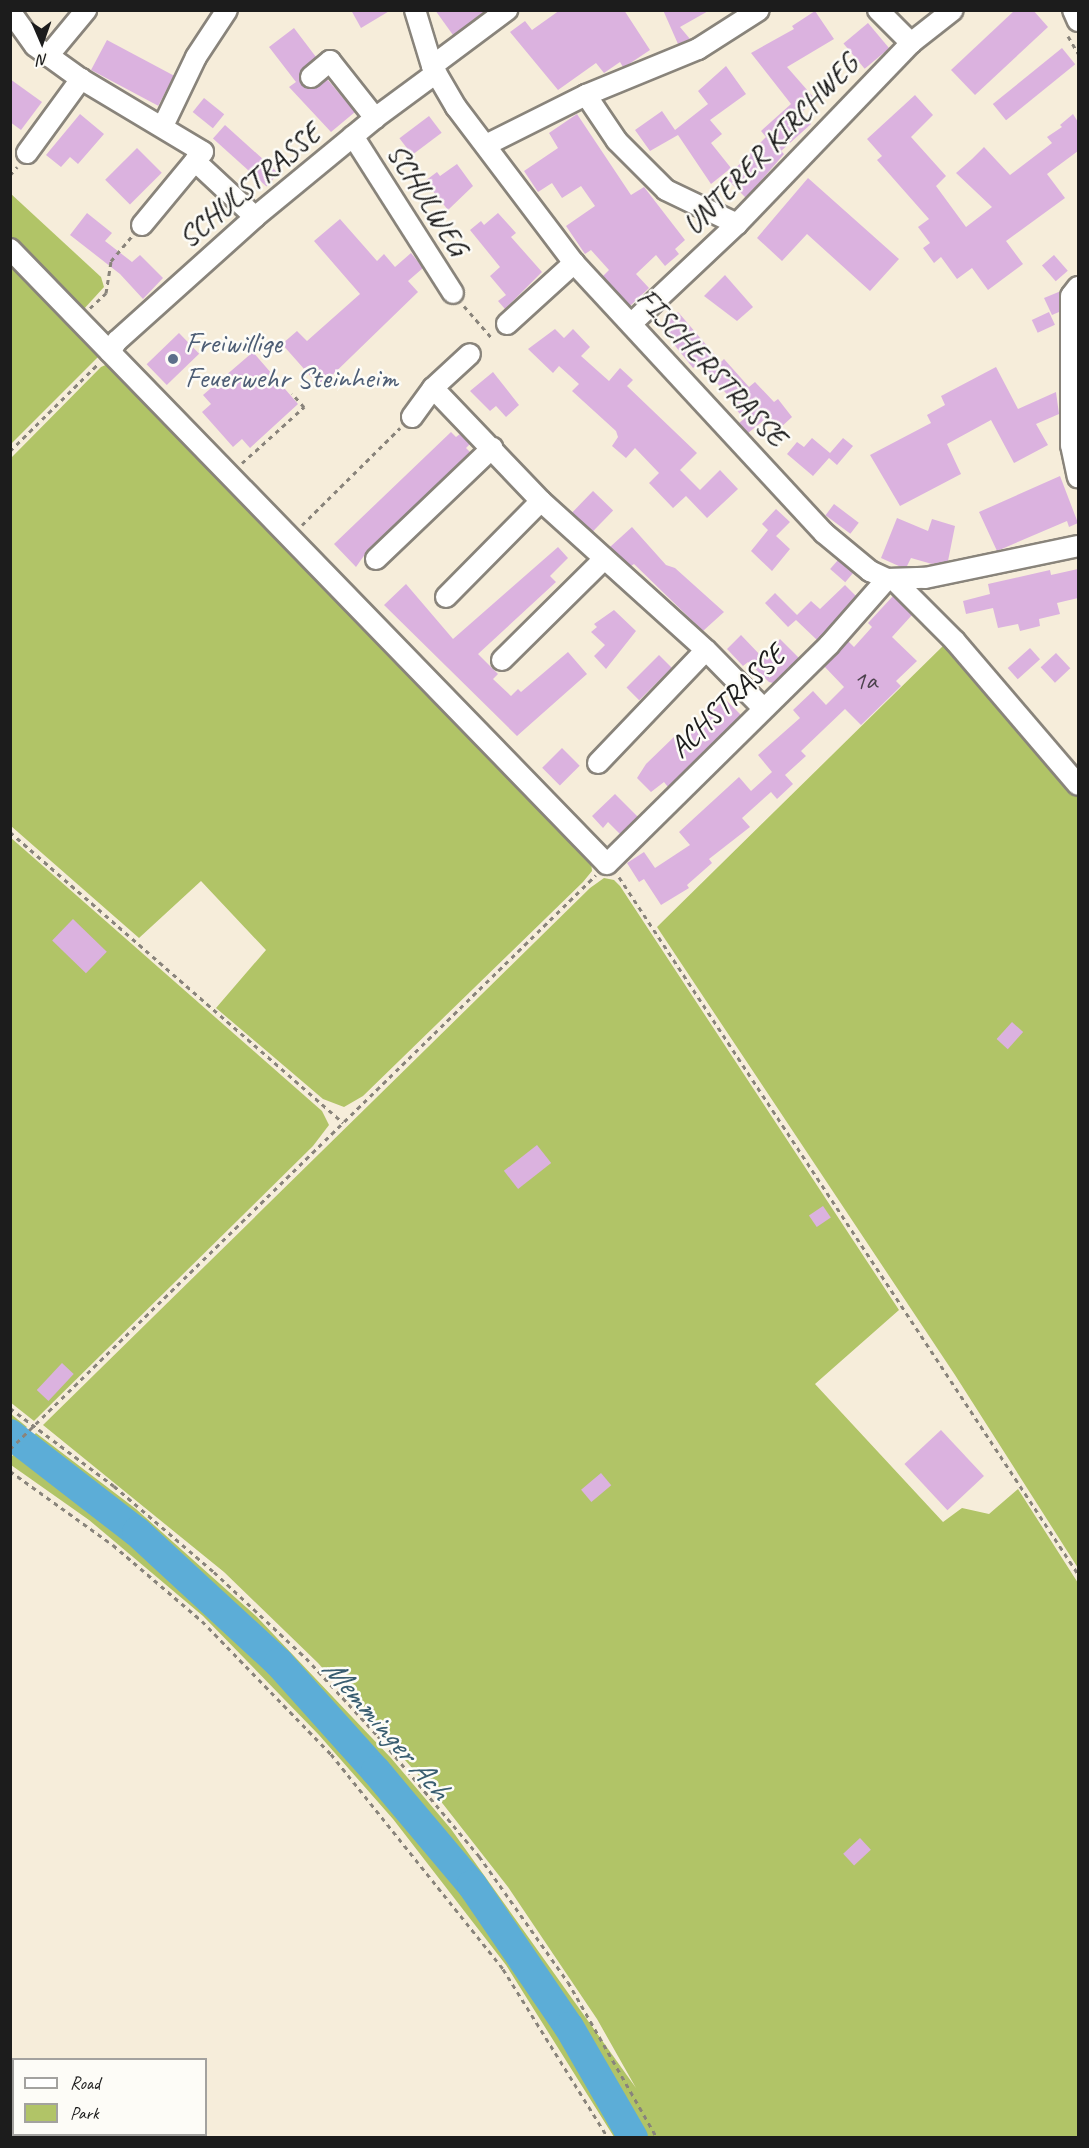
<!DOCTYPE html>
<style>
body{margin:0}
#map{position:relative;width:1089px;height:2148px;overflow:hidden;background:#f6edda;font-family:Caveat,sans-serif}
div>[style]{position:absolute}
.green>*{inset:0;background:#b1c467}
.river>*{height:30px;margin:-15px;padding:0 15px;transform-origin:15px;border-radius:15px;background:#5cadd7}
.building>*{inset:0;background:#dbb2df;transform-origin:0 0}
.path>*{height:3px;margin-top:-1.5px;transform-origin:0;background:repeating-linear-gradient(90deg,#89847b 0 4.5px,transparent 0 9px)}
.roads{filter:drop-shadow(2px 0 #89847b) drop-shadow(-2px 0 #89847b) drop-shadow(0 2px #89847b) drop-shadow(0 -2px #89847b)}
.minor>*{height:20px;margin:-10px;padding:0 10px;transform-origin:10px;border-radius:10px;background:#fff}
.dots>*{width:16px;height:16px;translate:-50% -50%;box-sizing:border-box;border:3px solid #fdfcf7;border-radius:50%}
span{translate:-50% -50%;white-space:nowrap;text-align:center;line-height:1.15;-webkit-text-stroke:5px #fdfcf7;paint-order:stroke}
.number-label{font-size:27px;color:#4c424d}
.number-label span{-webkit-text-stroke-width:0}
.street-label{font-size:30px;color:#1c1c1c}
.service-label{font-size:30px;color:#4e5e75}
.left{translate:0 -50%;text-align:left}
.water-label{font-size:32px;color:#395d70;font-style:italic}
.frame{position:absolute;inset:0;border:12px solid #1c1c1c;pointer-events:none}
.legend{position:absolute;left:12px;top:2058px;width:195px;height:78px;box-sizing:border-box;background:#fdfcf7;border:2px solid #a3a29f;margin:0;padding:8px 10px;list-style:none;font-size:18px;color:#1c1c1c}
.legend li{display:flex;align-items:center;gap:12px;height:30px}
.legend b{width:30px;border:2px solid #a3a29f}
.north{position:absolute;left:12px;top:12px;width:60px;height:60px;-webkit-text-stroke:4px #fdfcf7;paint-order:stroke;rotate:178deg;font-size:16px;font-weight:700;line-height:24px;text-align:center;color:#1c1c1c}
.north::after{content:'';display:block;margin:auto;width:21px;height:27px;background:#1c1c1c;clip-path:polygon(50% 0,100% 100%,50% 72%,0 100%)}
</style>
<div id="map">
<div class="green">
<div style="clip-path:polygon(10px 193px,101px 277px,104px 287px,83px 310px,11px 242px)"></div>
<div style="clip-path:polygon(11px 259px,101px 354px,11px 444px)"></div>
<div style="clip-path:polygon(110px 363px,591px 861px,592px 871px,583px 882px,363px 1096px,344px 1107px,323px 1099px,216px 1008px,266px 950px,201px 881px,139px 938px,11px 826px,11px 458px,101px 367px)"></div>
<div style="clip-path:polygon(946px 643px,1078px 795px,1078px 1568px,955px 1375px,657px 927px)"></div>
<div style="clip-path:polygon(10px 837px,322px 1111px,329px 1125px,313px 1146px,34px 1421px,10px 1402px)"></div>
<div style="clip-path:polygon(604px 878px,614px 880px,620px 886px,899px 1310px,815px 1384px,943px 1522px,962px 1508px,989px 1514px,1018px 1489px,1078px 1583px,1078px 2137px,614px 2137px,506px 1965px,393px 1819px,319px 1735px,203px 1616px,89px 1520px,11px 1465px,11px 1457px,36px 1433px,136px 1509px,257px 1617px,391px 1758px,451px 1829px,636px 2088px,597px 2019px,508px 1887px,432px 1790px,376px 1728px,318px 1663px,224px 1572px,43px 1425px,590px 888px)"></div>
<div style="clip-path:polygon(11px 1414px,27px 1427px,11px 1443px)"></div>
</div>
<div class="river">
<div style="left:10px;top:1434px;width:160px;rotate:37.7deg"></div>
<div style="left:137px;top:1532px;width:193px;rotate:42.7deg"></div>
<div style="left:279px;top:1663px;width:145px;rotate:48.1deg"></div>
<div style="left:376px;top:1771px;width:149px;rotate:49.9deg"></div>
<div style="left:472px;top:1885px;width:172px;rotate:55.7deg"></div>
<div style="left:569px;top:2027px;width:128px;rotate:60deg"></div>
</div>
<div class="building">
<div style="clip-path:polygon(351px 10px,391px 10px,361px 28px)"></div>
<div style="clip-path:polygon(435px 10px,486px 10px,453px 35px)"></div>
<div style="clip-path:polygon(560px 10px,624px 10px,650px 50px,629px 64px,623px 67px,620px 62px,604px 73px,596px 63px,558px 90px,510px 32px,525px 21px,532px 30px)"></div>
<div style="clip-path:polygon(663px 10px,710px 10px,680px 27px,690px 39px,678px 44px)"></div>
<div style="clip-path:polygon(1015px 10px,1033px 10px,1048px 27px,975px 95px,951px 70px)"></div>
<div style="clip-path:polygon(815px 11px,834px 39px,787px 67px,815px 99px,801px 113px,811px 124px,781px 151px,784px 154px,746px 198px,726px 178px,766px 137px,761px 131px,791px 104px,751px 53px,794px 29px,792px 26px)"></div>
<div style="left:868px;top:23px;width:33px;height:32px;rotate:50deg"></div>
<div style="clip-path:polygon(294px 28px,316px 57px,300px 72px,302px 84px,314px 89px,327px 79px,355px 112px,331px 132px,289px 87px,296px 82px,269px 47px)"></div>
<div style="left:107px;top:40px;width:76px;height:34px;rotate:28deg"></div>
<div style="left:1062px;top:48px;width:21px;height:89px;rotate:51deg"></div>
<div style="clip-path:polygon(726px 66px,746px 94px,710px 120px,722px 134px,711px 143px,731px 168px,711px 184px,678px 135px,650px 151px,635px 130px,662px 111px,675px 130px,708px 104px,698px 91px)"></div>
<div style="clip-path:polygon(10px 79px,42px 102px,21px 130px,10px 122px)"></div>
<div style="clip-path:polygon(915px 95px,933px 115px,911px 137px,946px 176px,936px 186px,966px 227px,992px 207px,956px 173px,972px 159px,984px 147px,1010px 175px,1052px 143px,1047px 137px,1062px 127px,1060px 125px,1073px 114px,1078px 122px,1078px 151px,1047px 174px,1065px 198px,1006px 241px,1023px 264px,988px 290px,972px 268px,957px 279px,941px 257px,934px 263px,923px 248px,930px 243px,918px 227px,929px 219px,877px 160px,882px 156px,867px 139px)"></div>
<div style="left:204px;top:98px;width:26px;height:18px;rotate:39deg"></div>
<div style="clip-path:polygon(80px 114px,104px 134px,78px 164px,70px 157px,61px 167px,46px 155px)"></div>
<div style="clip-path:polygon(577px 114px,631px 195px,644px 187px,685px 240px,675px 249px,679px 254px,665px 266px,656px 255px,636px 274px,649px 288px,630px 306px,603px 276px,609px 270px,591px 250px,585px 254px,566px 226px,595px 206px,581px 186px,562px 198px,552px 183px,538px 192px,524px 171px,558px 148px,549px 133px)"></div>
<div style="left:429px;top:116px;width:21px;height:37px;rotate:53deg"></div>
<div style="left:225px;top:125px;width:72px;height:18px;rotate:42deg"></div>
<div style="left:137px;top:148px;width:35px;height:45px;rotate:45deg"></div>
<div style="clip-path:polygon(457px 164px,473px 186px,448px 210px,425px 181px,437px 172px,440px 176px)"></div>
<div style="clip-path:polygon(808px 178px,899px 259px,870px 291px,807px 234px,782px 261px,757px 238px)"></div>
<div style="clip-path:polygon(87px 213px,112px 233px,105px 241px,132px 262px,140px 255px,163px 278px,143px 299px,120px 274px,70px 235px)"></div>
<div style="clip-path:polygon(498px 213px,516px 233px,511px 237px,542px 272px,505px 309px,498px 301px,506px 295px,490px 276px,500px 267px,470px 230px,481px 221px,484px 225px)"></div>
<div style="clip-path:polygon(340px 219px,377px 261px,384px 254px,395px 267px,411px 253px,423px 268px,408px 281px,418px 292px,320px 387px,282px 344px,297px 331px,307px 341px,360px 294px,314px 241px)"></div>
<div style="left:1054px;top:255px;width:21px;height:16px;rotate:49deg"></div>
<div style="clip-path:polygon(725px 275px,753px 307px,737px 321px,704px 296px)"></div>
<div style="clip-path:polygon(1061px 291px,1059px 312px,1052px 315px,1044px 298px)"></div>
<div style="clip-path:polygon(678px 312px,721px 362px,724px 359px,749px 387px,755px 382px,774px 402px,778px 399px,792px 417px,780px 428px,768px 417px,748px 433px,739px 423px,744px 419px,731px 403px,733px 401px,699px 363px,693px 368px,660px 327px)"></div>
<div style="left:1049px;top:312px;width:14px;height:19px;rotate:65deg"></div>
<div style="clip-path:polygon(555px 329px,564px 338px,573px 329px,590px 347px,581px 356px,609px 381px,620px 368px,633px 380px,627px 386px,697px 453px,680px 470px,700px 490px,720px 470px,738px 489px,707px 518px,686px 496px,673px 508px,649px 483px,659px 473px,635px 448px,626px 458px,612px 446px,618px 437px,616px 431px,572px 391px,579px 384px,559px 366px,553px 373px,528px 349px)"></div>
<div style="left:179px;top:333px;width:29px;height:45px;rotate:46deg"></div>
<div style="clip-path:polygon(253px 352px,298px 404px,250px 448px,242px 439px,233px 447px,202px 412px,211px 404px,203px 395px)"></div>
<div style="clip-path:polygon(996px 367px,1018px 409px,1056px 392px,1059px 414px,1036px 424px,1048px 445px,1014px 463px,991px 420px,947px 444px,961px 474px,900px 506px,870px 455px,931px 423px,927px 415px,945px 405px,941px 396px)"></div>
<div style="clip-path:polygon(493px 372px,519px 405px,506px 417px,496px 406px,490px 411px,470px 391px)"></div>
<div style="clip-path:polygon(451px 432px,456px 437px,460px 434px,470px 444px,466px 448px,470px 452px,368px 550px,356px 567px,334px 544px)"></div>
<div style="clip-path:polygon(812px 438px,830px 453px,843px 438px,853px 446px,837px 465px,829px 458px,813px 476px,787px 454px,797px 442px,804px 447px)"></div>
<div style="clip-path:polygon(1060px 476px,1078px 523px,1069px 527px,1067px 521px,997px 551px,979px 512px)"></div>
<div style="left:593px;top:491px;width:28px;height:30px;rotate:44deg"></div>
<div style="left:834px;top:504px;width:31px;height:14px;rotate:37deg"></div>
<div style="clip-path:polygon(776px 509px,790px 522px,776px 536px,790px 549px,772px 571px,751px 551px,768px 530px,762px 524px)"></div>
<div style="clip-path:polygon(897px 518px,928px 531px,932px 519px,955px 526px,948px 561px,932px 564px,911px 558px,907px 566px,901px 567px,881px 558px)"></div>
<div style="clip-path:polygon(632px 527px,666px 565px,675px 568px,724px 612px,703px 631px,634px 564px,631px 566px,610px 547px)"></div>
<div style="clip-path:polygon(558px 547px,568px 558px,550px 576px,556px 582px,478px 654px,498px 674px,493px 679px,511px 696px,518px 689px,521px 692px,568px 652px,587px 674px,517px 736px,384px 605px,406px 584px,453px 639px)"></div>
<div style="left:838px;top:560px;width:20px;height:12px;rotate:41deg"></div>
<div style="clip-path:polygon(1078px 569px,1078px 598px,1057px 603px,1060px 614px,1039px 619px,1040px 626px,1020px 631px,1018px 624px,998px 628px,993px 608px,966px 614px,963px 601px,990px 594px,988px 584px,1050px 570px,1051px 575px)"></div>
<div style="clip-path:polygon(845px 585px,856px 596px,817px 640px,796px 620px,788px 627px,765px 603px,775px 593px,797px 615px,811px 601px,820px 609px)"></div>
<div style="clip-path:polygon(893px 596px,912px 615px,892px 637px,917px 661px,896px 681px,901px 686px,861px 725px,845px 709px,801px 751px,806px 756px,785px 775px,793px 784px,777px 799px,771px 792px,742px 818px,750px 827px,709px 859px,712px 863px,687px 885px,689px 888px,661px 905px,644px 879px,639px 882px,627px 863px,644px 852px,655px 868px,690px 845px,679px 832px,739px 777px,751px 791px,772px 772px,758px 755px,800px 718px,793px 710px,813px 691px,826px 705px,844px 687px,824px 666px,848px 641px,854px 647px,872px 627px,868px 623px)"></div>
<div style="clip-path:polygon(614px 610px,636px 631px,606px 669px,594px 656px,605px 645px,591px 632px,597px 627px,594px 624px)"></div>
<div style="clip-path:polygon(741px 635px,762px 657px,780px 639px,799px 658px,773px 683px,769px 682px,748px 662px,743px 666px,727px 649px)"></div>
<div style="left:1030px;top:648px;width:15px;height:30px;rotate:48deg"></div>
<div style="left:1056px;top:653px;width:21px;height:21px;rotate:47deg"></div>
<div style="left:659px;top:655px;width:18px;height:46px;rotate:45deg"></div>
<div style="clip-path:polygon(725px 699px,741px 715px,668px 787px,664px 782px,651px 792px,637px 778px,646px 764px,677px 734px,682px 739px)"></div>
<div style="left:562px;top:748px;width:25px;height:28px;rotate:45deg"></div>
<div style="clip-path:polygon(615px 794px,638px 817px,620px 834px,608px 822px,603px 828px,592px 816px)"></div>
<div style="left:73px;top:919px;width:47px;height:30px;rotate:44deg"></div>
<div style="left:1012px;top:1022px;width:15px;height:23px;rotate:42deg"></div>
<div style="left:537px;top:1145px;width:23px;height:42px;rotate:52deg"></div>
<div style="left:823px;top:1206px;width:14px;height:17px;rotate:56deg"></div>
<div style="left:62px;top:1363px;width:16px;height:37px;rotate:43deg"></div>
<div style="left:941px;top:1430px;width:63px;height:50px;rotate:47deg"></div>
<div style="left:601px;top:1473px;width:16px;height:26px;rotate:50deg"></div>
<div style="left:860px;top:1838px;width:16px;height:23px;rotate:47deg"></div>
</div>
<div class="path">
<div style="left:1068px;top:36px;width:20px;rotate:60deg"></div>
<div style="left:10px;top:175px;width:11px;rotate:-49deg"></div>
<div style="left:464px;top:306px;width:41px;rotate:48.9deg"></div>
<div style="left:90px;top:308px;width:22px;rotate:-43deg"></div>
<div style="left:106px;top:293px;width:32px;rotate:-81deg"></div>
<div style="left:111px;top:261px;width:33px;rotate:-50deg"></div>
<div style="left:10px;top:451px;width:125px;rotate:-44.7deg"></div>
<div style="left:242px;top:463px;width:84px;rotate:-42.1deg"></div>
<div style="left:304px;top:407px;width:18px;rotate:-131deg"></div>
<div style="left:302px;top:525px;width:138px;rotate:-44.7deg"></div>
<div style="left:10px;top:832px;width:442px;rotate:41.1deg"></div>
<div style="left:619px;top:877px;width:835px;rotate:56.63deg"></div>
<div style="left:10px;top:1408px;width:130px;rotate:36.9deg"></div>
<div style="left:114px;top:1486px;width:132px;rotate:40.7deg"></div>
<div style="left:214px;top:1572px;width:126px;rotate:43.1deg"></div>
<div style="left:306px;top:1658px;width:106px;rotate:47.3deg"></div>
<div style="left:378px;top:1736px;width:157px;rotate:49.9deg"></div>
<div style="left:479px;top:1856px;width:154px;rotate:54.8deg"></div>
<div style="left:568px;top:1982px;width:180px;rotate:60.3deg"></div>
<div style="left:10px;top:1449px;width:820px;rotate:-44.41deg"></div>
<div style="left:10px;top:1471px;width:127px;rotate:35.7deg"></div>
<div style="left:113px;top:1545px;width:117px;rotate:40.5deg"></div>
<div style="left:202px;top:1621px;width:185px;rotate:45.9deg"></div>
<div style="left:331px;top:1754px;width:275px;rotate:51.3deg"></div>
<div style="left:503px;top:1969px;width:199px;rotate:58.1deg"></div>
<div style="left:10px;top:2116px;width:6px;rotate:51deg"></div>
<div style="left:22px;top:2134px;width:4px;rotate:63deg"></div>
</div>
<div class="roads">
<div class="minor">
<div style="left:415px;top:10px;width:59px;rotate:73.1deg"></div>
<div style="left:432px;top:66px;width:48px;rotate:59.7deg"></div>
<div style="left:456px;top:107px;width:196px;rotate:52.9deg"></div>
<div style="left:574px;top:263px;width:368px;rotate:47.2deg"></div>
<div style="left:824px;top:533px;width:60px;rotate:39.6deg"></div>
<div style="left:870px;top:571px;width:19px;rotate:25deg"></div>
<div style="left:887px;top:579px;width:38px;rotate:-2deg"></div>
<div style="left:925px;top:578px;width:156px;rotate:-11.8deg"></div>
<div style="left:878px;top:10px;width:47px;rotate:45deg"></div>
<div style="left:1073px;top:10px;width:12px;rotate:66deg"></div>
<div style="left:10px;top:11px;width:43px;rotate:54.5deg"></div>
<div style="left:35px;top:46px;width:57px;rotate:35.7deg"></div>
<div style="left:81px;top:79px;width:142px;rotate:30.9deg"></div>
<div style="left:203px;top:152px;width:12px;rotate:132deg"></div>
<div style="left:195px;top:161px;width:82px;rotate:43deg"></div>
<div style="left:48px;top:56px;width:60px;rotate:-50.4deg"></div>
<div style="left:432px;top:66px;width:94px;rotate:-36.7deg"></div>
<div style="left:311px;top:77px;width:25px;rotate:-40deg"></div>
<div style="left:330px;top:61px;width:73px;rotate:51.7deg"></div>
<div style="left:586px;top:95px;width:55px;rotate:56deg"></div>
<div style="left:617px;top:141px;width:69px;rotate:45deg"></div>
<div style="left:666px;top:190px;width:79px;rotate:25.6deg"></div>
<div style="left:163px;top:126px;width:76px;rotate:-64.4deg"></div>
<div style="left:196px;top:57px;width:56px;rotate:-56.6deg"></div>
<div style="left:353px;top:136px;width:186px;rotate:57.5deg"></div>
<div style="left:486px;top:145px;width:112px;rotate:-26.6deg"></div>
<div style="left:586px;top:95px;width:121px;rotate:-22.3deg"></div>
<div style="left:698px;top:49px;width:72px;rotate:-32.6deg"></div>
<div style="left:27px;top:153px;width:92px;rotate:-53.9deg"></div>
<div style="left:142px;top:225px;width:83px;rotate:-50.4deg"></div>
<div style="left:10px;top:249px;width:857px;rotate:45.85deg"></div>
<div style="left:607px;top:864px;width:312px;rotate:-44.6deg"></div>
<div style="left:829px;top:645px;width:88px;rotate:-48.7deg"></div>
<div style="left:1078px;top:287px;width:11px;rotate:128deg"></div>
<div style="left:1071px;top:296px;width:149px;rotate:90deg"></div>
<div style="left:1071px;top:445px;width:33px;rotate:78deg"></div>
<div style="left:632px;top:323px;width:144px;rotate:-43.3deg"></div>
<div style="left:737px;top:224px;width:251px;rotate:-46.1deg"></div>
<div style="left:911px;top:43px;width:53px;rotate:-38.2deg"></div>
<div style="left:507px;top:324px;width:91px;rotate:-42.3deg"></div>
<div style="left:110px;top:352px;width:13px;rotate:-58deg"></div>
<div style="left:117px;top:341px;width:186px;rotate:-41.9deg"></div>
<div style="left:255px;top:217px;width:156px;rotate:-39.5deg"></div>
<div style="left:375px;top:118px;width:76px;rotate:-36.4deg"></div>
<div style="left:433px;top:388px;width:156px;rotate:46.3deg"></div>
<div style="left:541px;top:501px;width:222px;rotate:42.1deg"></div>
<div style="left:706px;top:650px;width:81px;rotate:45.5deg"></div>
<div style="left:412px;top:417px;width:36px;rotate:-54deg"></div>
<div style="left:433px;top:388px;width:50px;rotate:-42.6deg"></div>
<div style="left:376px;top:559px;width:161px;rotate:-43.7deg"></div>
<div style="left:893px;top:579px;width:88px;rotate:45deg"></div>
<div style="left:955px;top:641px;width:189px;rotate:49.5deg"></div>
<div style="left:446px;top:597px;width:135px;rotate:-45.3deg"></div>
<div style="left:502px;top:660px;width:142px;rotate:-44.7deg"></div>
<div style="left:598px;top:763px;width:156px;rotate:-46.3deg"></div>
</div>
</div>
<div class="dots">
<div style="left:173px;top:359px;background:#5c6f8a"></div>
</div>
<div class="number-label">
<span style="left:865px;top:681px">1a</span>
</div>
<div class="street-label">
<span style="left:770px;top:144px;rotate:-46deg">UNTERER KIRCHWEG</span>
<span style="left:249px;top:185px;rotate:-40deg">SCHULSTRASSE</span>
<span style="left:428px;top:199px;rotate:58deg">SCHULWEG</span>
<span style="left:712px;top:367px;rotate:47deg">FISCHERSTRASSE</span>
<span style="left:727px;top:701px;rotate:-44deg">ACHSTRASSE</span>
</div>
<div class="service-label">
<span class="left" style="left:185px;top:359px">Freiwillige<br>Feuerwehr Steinheim</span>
</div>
<div class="water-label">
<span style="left:386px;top:1729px;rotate:49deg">Memminger Ach</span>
</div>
<div class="frame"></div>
<ul class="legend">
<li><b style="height:8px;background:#fff"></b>Road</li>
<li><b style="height:16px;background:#b1c467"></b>Park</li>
</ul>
<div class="north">N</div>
</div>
